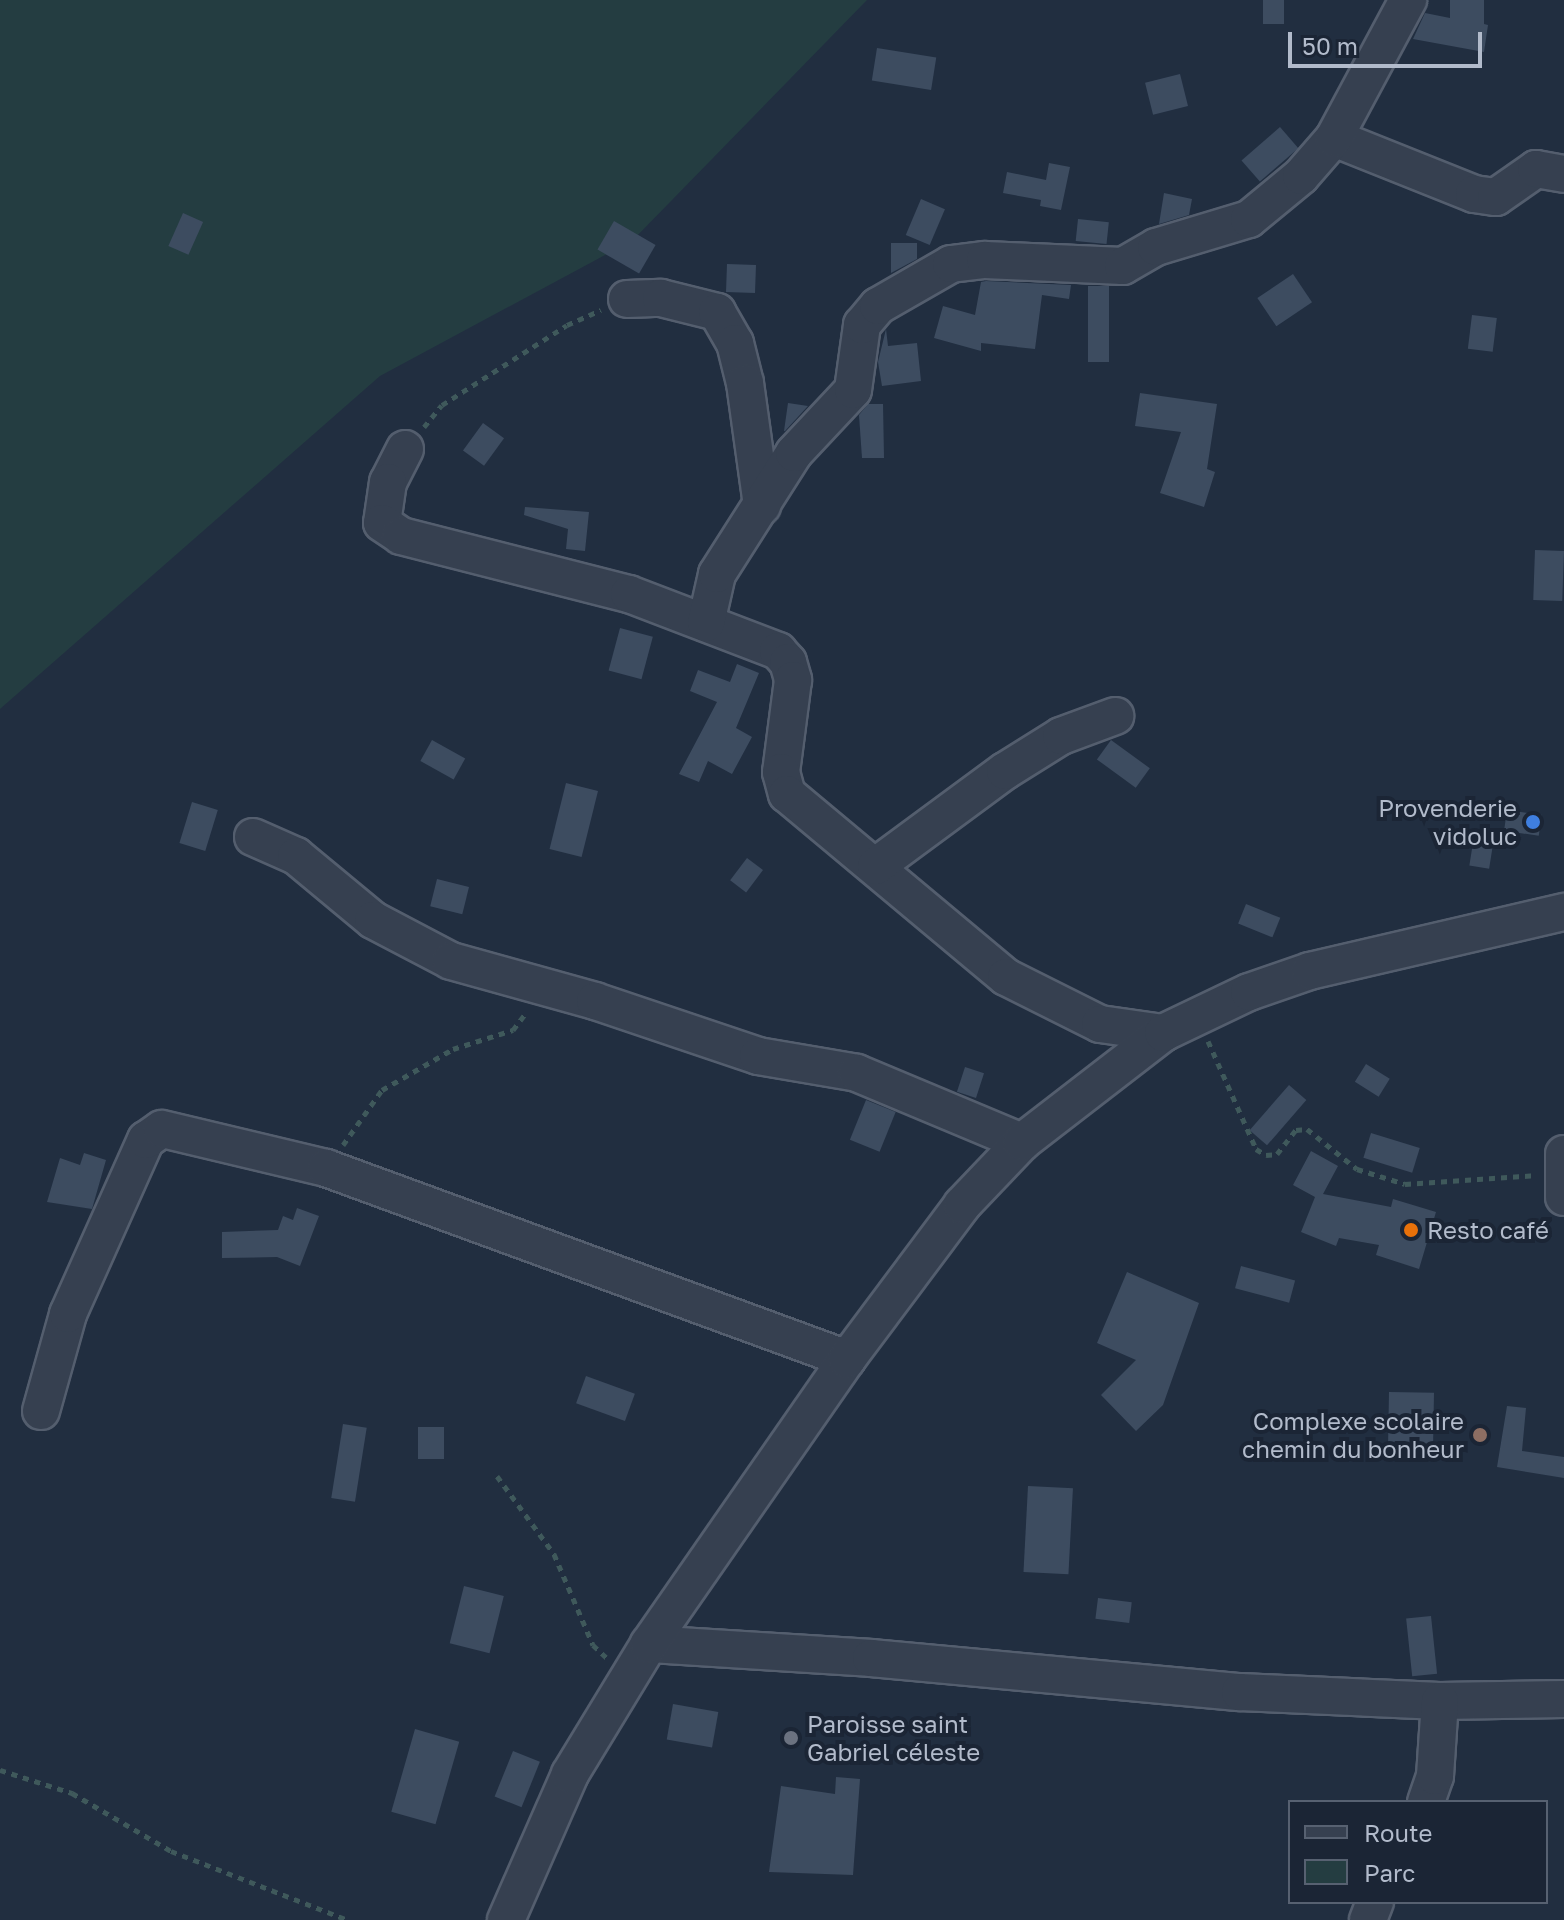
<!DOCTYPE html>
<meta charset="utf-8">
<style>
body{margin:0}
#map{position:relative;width:1564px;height:1920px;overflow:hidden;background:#212e40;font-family:"Golos Text",sans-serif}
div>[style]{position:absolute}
.green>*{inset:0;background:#243d41}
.building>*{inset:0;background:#3d4c60;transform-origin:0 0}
.path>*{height:5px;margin-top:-2.5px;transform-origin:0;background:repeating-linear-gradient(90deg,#3f595b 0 6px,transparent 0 12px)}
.roads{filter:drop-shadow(2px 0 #545e6e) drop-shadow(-2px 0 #545e6e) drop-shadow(0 2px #545e6e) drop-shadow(0 -2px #545e6e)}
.minor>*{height:36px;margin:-18px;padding:0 18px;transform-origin:18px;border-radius:18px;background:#364050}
.dots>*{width:22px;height:22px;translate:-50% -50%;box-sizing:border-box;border:4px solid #1b2535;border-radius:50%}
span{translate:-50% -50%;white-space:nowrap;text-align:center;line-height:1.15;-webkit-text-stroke:8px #1b2535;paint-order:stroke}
.poi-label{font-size:24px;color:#b2bbcb}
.right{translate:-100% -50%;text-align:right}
.left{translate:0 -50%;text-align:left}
.legend{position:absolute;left:1288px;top:1800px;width:260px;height:104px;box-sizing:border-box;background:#1b2535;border:2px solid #576171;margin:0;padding:10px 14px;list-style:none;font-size:24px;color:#b2bbcb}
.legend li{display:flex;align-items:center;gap:16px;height:40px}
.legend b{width:40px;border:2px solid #576171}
.scale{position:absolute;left:1288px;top:32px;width:194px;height:36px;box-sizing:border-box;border:4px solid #b2bbcb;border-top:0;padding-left:10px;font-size:24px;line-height:28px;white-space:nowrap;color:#b2bbcb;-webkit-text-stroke:6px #1b2535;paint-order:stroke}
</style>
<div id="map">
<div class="green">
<div style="clip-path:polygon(0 0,867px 0,633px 240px,380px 376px,0 709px)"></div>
</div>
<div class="building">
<div style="left:1263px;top:0;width:21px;height:24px"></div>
<div style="clip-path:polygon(1450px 0,1484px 0,1484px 24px,1488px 25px,1484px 52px,1413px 39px,1425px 13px,1450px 18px)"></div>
<div style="left:877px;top:48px;width:60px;height:33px;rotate:9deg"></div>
<div style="left:1180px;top:74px;width:33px;height:36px;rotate:76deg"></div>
<div style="left:1280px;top:127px;width:28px;height:51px;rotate:49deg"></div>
<div style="clip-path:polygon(1049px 163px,1070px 167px,1061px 210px,1040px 206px,1041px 200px,1003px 193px,1007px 172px,1046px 180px)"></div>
<div style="clip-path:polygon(1164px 193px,1192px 199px,1189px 215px,1159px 224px)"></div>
<div style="left:921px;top:199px;width:26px;height:39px;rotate:23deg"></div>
<div style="left:183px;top:213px;width:22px;height:36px;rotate:24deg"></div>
<div style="left:1078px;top:219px;width:31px;height:22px;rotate:6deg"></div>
<div style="left:614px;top:221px;width:48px;height:33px;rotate:30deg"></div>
<div style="clip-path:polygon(891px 243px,917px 243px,917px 259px,891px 273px)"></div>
<div style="left:727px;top:264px;width:29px;height:28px;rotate:2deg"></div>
<div style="left:1293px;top:274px;width:34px;height:43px;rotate:56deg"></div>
<div style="clip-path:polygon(981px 282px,986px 281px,1071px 285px,1069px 299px,1042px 295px,1035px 349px,981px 343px,981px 351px,934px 338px,943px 306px,975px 315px)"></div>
<div style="left:1088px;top:286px;width:21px;height:76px"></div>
<div style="left:1472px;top:315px;width:25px;height:34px;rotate:7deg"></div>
<div style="clip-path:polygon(886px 329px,888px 346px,917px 343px,921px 381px,882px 386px,878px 362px)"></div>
<div style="clip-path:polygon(1140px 393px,1217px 404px,1207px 469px,1215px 472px,1204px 507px,1160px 493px,1181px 432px,1135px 426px)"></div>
<div style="clip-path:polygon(788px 403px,808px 406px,785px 431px,784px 431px)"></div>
<div style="clip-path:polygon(868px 404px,883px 404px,884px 458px,862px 458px,859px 415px)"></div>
<div style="left:483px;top:423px;width:26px;height:34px;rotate:36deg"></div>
<div style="clip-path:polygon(525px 507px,589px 512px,585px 551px,566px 549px,568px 529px,524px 515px)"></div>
<div style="left:1535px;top:550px;width:29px;height:50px;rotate:2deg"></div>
<div style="left:620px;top:628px;width:34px;height:44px;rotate:15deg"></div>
<div style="clip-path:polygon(737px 664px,759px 673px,736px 728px,752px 737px,732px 774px,708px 761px,699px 782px,679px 774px,717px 702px,690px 691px,698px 670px,730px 682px)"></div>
<div style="left:432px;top:740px;width:38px;height:24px;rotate:29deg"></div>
<div style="left:1111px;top:740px;width:48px;height:24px;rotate:36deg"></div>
<div style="left:566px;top:783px;width:33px;height:68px;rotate:14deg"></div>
<div style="left:192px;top:802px;width:27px;height:43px;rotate:17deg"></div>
<div style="left:1507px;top:810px;width:35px;height:21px;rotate:8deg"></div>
<div style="left:1475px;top:830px;width:20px;height:36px;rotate:9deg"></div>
<div style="left:747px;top:858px;width:20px;height:28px;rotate:37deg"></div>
<div style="left:437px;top:879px;width:33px;height:28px;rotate:14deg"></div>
<div style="left:1246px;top:904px;width:37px;height:21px;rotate:22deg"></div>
<div style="left:1366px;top:1064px;width:28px;height:21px;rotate:32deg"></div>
<div style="left:965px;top:1067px;width:20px;height:26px;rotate:18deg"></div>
<div style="left:1289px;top:1085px;width:23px;height:60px;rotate:41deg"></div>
<div style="left:866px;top:1100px;width:32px;height:43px;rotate:22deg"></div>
<div style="left:1371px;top:1133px;width:51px;height:26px;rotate:17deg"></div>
<div style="clip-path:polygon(1311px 1151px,1338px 1166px,1323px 1194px,1391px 1207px,1393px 1199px,1436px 1212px,1419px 1269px,1376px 1255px,1379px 1245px,1339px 1238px,1336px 1246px,1301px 1232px,1315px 1197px,1293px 1185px)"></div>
<div style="clip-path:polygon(84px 1153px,106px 1160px,92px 1209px,47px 1202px,60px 1158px,80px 1165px)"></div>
<div style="clip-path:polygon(297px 1208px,319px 1216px,300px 1266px,277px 1257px,222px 1258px,222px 1232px,278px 1230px,283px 1216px,293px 1220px)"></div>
<div style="left:1241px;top:1266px;width:56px;height:23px;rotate:15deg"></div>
<div style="clip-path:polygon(1127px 1272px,1199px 1303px,1163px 1405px,1136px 1431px,1101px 1395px,1136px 1360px,1097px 1343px)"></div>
<div style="left:586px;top:1376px;width:52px;height:29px;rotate:20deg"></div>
<div style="left:1389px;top:1392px;width:45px;height:64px;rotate:1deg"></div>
<div style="clip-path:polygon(1507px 1406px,1526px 1408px,1522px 1451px,1564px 1457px,1564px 1478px,1497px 1467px)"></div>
<div style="left:343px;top:1424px;width:24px;height:75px;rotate:9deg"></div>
<div style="left:418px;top:1427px;width:26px;height:32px"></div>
<div style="left:1028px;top:1486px;width:45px;height:86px;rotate:3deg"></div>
<div style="left:464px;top:1586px;width:41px;height:59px;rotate:14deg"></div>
<div style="left:1098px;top:1598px;width:34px;height:21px;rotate:7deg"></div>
<div style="left:1431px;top:1616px;width:58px;height:25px;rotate:84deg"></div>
<div style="left:673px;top:1704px;width:46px;height:36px;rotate:10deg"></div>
<div style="left:415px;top:1729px;width:46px;height:86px;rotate:16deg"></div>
<div style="left:513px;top:1751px;width:29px;height:49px;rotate:22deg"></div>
<div style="clip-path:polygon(836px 1777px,860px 1779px,853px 1875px,769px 1872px,781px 1786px,835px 1794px)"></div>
</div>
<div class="path">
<div style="left:424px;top:427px;width:28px;rotate:-51deg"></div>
<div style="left:442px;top:405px;width:148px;rotate:-32.6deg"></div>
<div style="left:567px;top:325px;width:37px;rotate:-24deg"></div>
<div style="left:1208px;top:1041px;width:118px;rotate:66deg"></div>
<div style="left:1256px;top:1149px;width:12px;rotate:31deg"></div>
<div style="left:1266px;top:1155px;width:11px;rotate:-5deg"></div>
<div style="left:1277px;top:1154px;width:31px;rotate:-52deg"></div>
<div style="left:1296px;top:1130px;width:11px;rotate:-5deg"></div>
<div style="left:1307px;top:1129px;width:64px;rotate:38.7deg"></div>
<div style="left:1357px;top:1169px;width:50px;rotate:17.4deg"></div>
<div style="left:1405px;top:1184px;width:132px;rotate:-3.9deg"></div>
<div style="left:343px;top:1145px;width:67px;rotate:-54.7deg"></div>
<div style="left:382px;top:1090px;width:82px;rotate:-30deg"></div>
<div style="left:453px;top:1049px;width:63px;rotate:-17.6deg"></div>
<div style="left:513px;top:1030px;width:21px;rotate:-53deg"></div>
<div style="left:497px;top:1476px;width:97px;rotate:53.8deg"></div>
<div style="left:554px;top:1554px;width:99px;rotate:66.8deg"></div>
<div style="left:593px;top:1645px;width:19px;rotate:43deg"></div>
<div style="left:0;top:1770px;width:76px;rotate:17.7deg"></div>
<div style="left:72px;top:1793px;width:115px;rotate:30.4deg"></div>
<div style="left:171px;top:1851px;width:190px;rotate:21.3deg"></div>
</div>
<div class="roads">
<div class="minor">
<div style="left:1334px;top:138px;width:151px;rotate:21.8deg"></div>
<div style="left:1474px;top:194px;width:22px;rotate:8deg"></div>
<div style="left:1496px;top:197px;width:49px;rotate:-35deg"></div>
<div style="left:1536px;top:169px;width:28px;rotate:10deg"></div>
<div style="left:627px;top:299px;width:34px;rotate:-2deg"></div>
<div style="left:661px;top:298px;width:58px;rotate:14deg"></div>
<div style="left:717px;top:312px;width:36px;rotate:60deg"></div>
<div style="left:735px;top:343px;width:41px;rotate:76deg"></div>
<div style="left:745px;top:383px;width:124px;rotate:82.1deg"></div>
<div style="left:405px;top:449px;width:37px;rotate:117deg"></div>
<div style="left:388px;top:482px;width:41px;rotate:98.3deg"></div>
<div style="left:382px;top:523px;width:23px;rotate:34deg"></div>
<div style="left:401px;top:536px;width:235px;rotate:14.3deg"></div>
<div style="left:629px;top:594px;width:160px;rotate:20.9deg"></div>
<div style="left:778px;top:651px;width:15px;rotate:48deg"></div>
<div style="left:788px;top:662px;width:19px;rotate:74deg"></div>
<div style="left:793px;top:680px;width:93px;rotate:97.4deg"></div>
<div style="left:781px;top:772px;width:23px;rotate:75deg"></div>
<div style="left:787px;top:794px;width:285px;rotate:39.9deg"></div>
<div style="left:1006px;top:977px;width:105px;rotate:26.6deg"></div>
<div style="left:1100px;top:1024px;width:64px;rotate:8.1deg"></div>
<div style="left:706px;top:623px;width:50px;rotate:-77.3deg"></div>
<div style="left:717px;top:574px;width:143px;rotate:-57.5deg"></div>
<div style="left:794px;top:453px;width:86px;rotate:-46.9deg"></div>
<div style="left:853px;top:390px;width:66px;rotate:-82.1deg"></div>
<div style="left:862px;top:325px;width:25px;rotate:-50deg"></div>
<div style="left:878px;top:306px;width:84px;rotate:-29.9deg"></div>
<div style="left:951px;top:264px;width:34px;rotate:-7deg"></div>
<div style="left:985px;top:260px;width:138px;rotate:2.5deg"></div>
<div style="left:1123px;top:266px;width:38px;rotate:-30deg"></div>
<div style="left:1156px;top:247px;width:97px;rotate:-16.8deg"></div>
<div style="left:1249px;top:219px;width:67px;rotate:-39.6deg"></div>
<div style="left:1301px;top:176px;width:50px;rotate:-49deg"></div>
<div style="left:1334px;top:138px;width:157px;rotate:-61.8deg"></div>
<div style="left:253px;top:837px;width:47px;rotate:23.8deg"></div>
<div style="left:296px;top:856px;width:100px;rotate:39.7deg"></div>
<div style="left:373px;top:920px;width:88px;rotate:27.7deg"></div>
<div style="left:451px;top:961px;width:149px;rotate:15.5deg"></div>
<div style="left:595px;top:1001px;width:172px;rotate:18.6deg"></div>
<div style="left:758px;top:1056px;width:100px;rotate:9.7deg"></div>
<div style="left:857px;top:1073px;width:179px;rotate:22.7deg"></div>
<div style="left:876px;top:866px;width:160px;rotate:-36.4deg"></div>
<div style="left:1005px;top:771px;width:66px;rotate:-32deg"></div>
<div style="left:1061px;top:736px;width:58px;rotate:-20.3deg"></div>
<div style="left:1564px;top:1154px;width:43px;rotate:90deg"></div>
<div style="left:41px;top:1411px;width:101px;rotate:-74.4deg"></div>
<div style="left:68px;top:1314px;width:191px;rotate:-65.9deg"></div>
<div style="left:146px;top:1140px;width:19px;rotate:-35deg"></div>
<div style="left:162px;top:1129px;width:169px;rotate:13.4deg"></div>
<div style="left:326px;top:1168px;width:555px;rotate:20.13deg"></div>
<div style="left:649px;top:1644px;width:222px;rotate:3.6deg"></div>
<div style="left:871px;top:1658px;width:371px;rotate:5.3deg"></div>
<div style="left:1240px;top:1692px;width:200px;rotate:2.6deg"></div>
<div style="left:1440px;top:1701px;width:124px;rotate:-0.9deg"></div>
<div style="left:1426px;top:1802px;width:28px;rotate:-71deg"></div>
<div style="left:1435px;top:1776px;width:75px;rotate:-86.2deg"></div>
<div style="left:506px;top:1920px;width:159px;rotate:-66.3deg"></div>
<div style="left:570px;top:1774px;width:152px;rotate:-58.7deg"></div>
<div style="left:649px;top:1644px;width:347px;rotate:-55.2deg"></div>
<div style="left:847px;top:1359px;width:192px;rotate:-53.2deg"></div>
<div style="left:962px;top:1205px;width:87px;rotate:-46.4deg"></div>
<div style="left:1022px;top:1142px;width:178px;rotate:-37.7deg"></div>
<div style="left:1163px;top:1033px;width:95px;rotate:-25.5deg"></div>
<div style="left:1249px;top:992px;width:65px;rotate:-19deg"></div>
<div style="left:1310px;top:971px;width:261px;rotate:-13.1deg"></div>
<div style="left:1368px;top:1920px;width:19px;rotate:-69deg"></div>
</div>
</div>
<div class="dots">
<div style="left:1533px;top:822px;background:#3f7fe0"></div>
<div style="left:1411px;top:1230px;background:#e8710a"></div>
<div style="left:1480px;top:1435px;background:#8d6e63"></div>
<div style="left:791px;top:1738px;background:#6b7280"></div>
</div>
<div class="poi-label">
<span class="right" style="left:1517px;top:822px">Provenderie<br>vidoluc</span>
<span class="left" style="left:1427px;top:1230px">Resto café</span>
<span class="right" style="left:1464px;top:1435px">Complexe scolaire<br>chemin du bonheur</span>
<span class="left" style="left:807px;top:1738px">Paroisse saint<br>Gabriel céleste</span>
</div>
<ul class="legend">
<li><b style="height:10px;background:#364050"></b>Route</li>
<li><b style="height:22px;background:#243d41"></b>Parc</li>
</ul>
<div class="scale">50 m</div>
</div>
